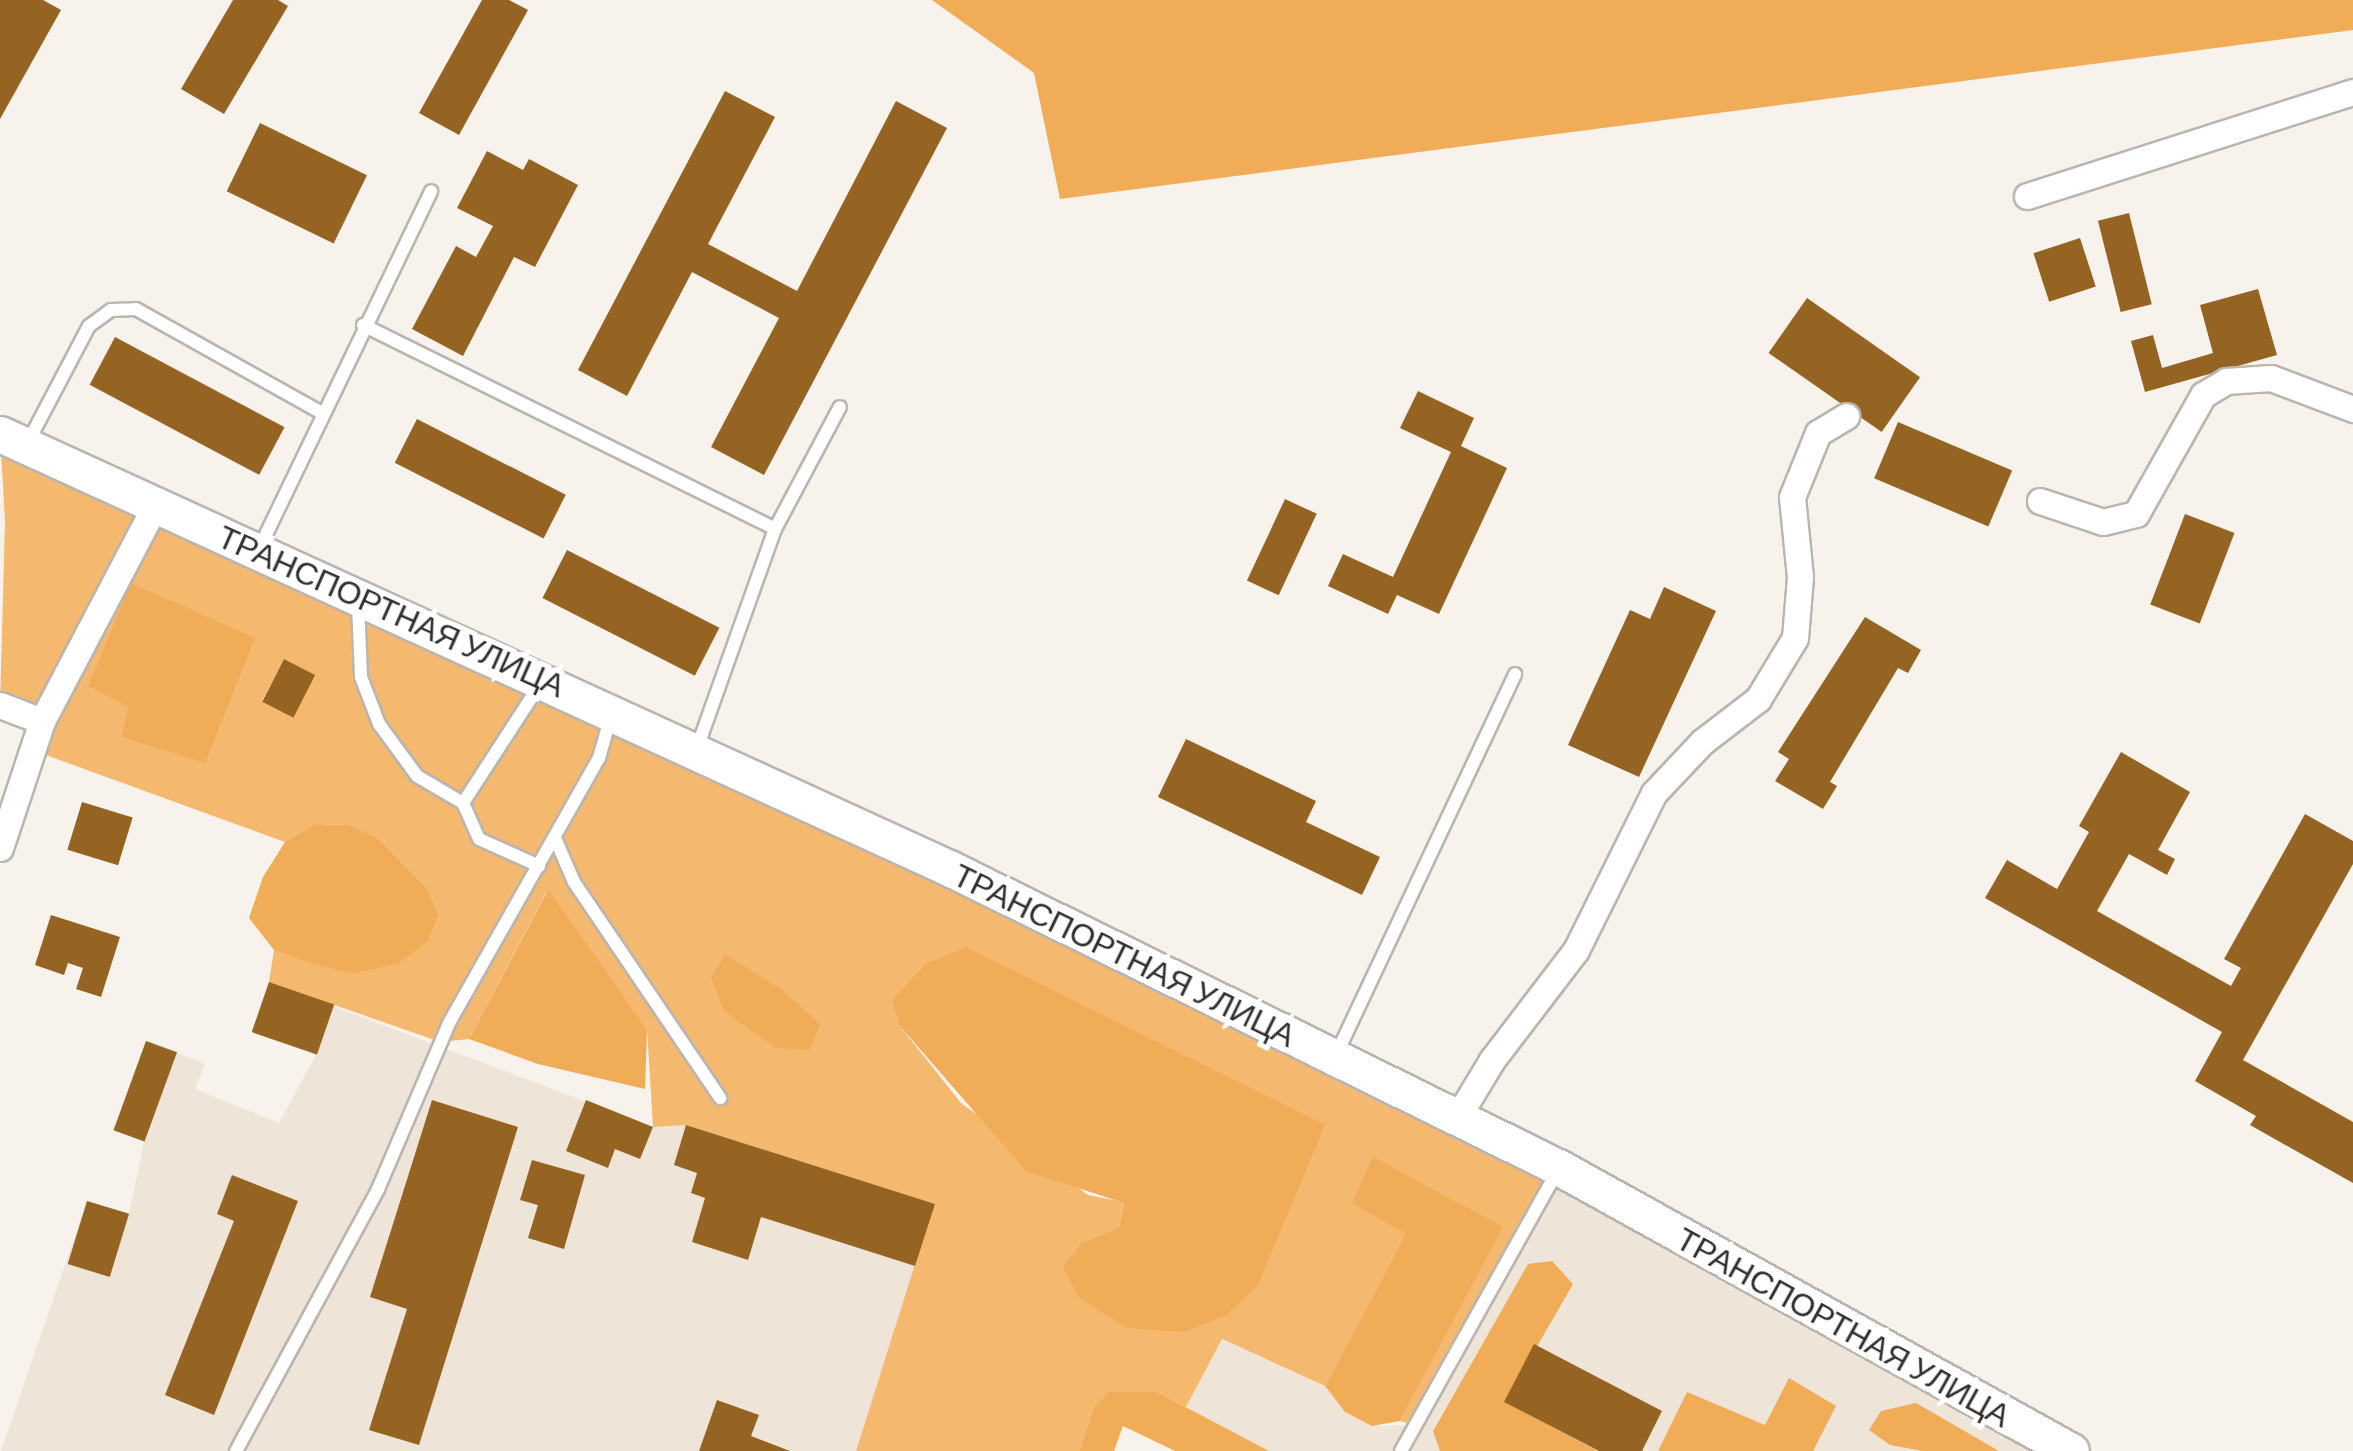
<!DOCTYPE html>
<meta charset="utf-8">
<style>
body{margin:0}
#map{position:relative;width:2353px;height:1451px;overflow:hidden;background:#f8f2ec;font-family:Barlow,sans-serif}
div>[style]{position:absolute}
.built>*{inset:0;background:#efe4d8}
.green>*{inset:0;background:#f5b86f}
.forest>*{inset:0;background:#f1ac58}
.building>*{inset:0;background:#966422;transform-origin:0 0}
.roads{filter:drop-shadow(2px 0 #bab5af) drop-shadow(-2px 0 #bab5af) drop-shadow(0 2px #bab5af) drop-shadow(0 -2px #bab5af)}
.service>*{height:12px;margin:-6px;padding:0 6px;transform-origin:6px;border-radius:6px;background:#fff}
.minor>*{height:25px;margin:-12.5px;padding:0 12.5px;transform-origin:12.5px;border-radius:12.5px;background:#fff}
.secondary>*{height:35px;margin:-17.5px;padding:0 17.5px;transform-origin:17.5px;border-radius:17.5px;background:#fff}
span{translate:-50% -50%;white-space:nowrap;text-align:center;line-height:1.15;-webkit-text-stroke:10px #fff;paint-order:stroke}
.street-label{font-size:32px;color:#312f2d}
</style>
<div id="map">
<div class="built">
<div style="clip-path:polygon(269px 982px,653px 1127px,686px 1125px,935px 1204px,856px 1451px,1px 1451px,87px 1201px,129px 1214px,144px 1142px,113px 1130px,146px 1041px,205px 1064px,195px 1089px,279px 1123px,316px 1055px,252px 1032px)"></div>
<div style="clip-path:polygon(1560px 1168px,2071px 1451px,1813px 1451px,1687px 1392px,1658px 1451px,1598px 1451px,1504px 1402px,1551px 1261px,1528px 1265px,1433px 1430px,1440px 1451px,1269px 1451px,1186px 1407px,1221px 1339px,1325px 1386px,1345px 1412px,1372px 1426px,1416px 1425px)"></div>
</div>
<div class="green">
<div style="clip-path:polygon(evenodd,0 434px,1560px 1168px,1416px 1425px,1400px 1421px,1502px 1227px,1407px 1233px,1325px 1386px,1222px 1339px,1186px 1407px,1157px 1392px,1093px 1409px,1079px 1451px,856px 1451px,934px 1204px,686px 1125px,653px 1127px,647px 1029px,547px 891px,469px 1039px,440px 1042px,269px 982px,274px 950px,351px 974px,426px 887px,377px 837px,349px 825px,315px 824px,285px 842px,32px 750px,42px 721px,0 705px,5px 521px,0 434px,284px 659px,315px 675px,293px 717px,262px 701px,284px 659px,0 434px,924px 965px,1227px 1315px,1083px 1242px,1119px 1227px,1124px 1202px,1088px 1195px,961px 1103px,899px 1025px,891px 1000px,924px 965px)"></div>
</div>
<div class="forest">
<div style="clip-path:polygon(932px 0,2353px 0,2353px 30px,1060px 199px,1034px 73px)"></div>
<div style="clip-path:polygon(131px 583px,255px 638px,205px 763px,122px 737px,128px 707px,88px 686px)"></div>
<div style="clip-path:polygon(315px 824px,349px 825px,377px 837px,426px 887px,438px 915px,428px 941px,399px 963px,351px 974px,308px 962px,274px 950px,249px 918px,263px 877px,285px 842px)"></div>
<div style="clip-path:polygon(548px 890px,647px 1029px,645px 1089px,538px 1064px,469px 1039px)"></div>
<div style="clip-path:polygon(966px 947px,1325px 1125px,1258px 1285px,1227px 1315px,1184px 1332px,1127px 1328px,1079px 1298px,1063px 1267px,1083px 1242px,1119px 1227px,1124px 1203px,1026px 1171px,899px 1025px,891px 1000px,924px 965px)"></div>
<div style="clip-path:polygon(725px 954px,781px 989px,820px 1024px,810px 1050px,776px 1048px,724px 1011px,711px 978px)"></div>
<div style="clip-path:polygon(1373px 1157px,1503px 1227px,1400px 1421px,1372px 1426px,1345px 1412px,1325px 1386px,1406px 1234px,1352px 1203px)"></div>
<div style="clip-path:polygon(1552px 1261px,1573px 1284px,1505px 1402px,1598px 1451px,1440px 1451px,1433px 1431px,1528px 1264px)"></div>
<div style="clip-path:polygon(1789px 1378px,1836px 1406px,1813px 1451px,1658px 1451px,1687px 1392px,1765px 1425px)"></div>
<div style="clip-path:polygon(1109px 1392px,1157px 1392px,1269px 1451px,1175px 1451px,1123px 1426px,1114px 1451px,1079px 1451px,1093px 1409px)"></div>
<div style="clip-path:polygon(1916px 1403px,1999px 1451px,1923px 1451px,1890px 1445px,1869px 1430px,1881px 1411px)"></div>
</div>
<div class="building">
<div style="clip-path:polygon(0 0,43px 0,61px 10px,0 119px)"></div>
<div style="clip-path:polygon(233px 0,278px 0,288px 6px,224px 114px,181px 89px)"></div>
<div style="clip-path:polygon(482px 0,509px 0,528px 10px,459px 135px,419px 113px)"></div>
<div style="clip-path:polygon(725px 91px,775px 117px,708px 244px,797px 291px,896px 101px,947px 128px,764px 475px,711px 447px,779px 318px,692px 272px,627px 396px,578px 370px)"></div>
<div style="left:260px;top:123px;width:119px;height:76px;rotate:26deg"></div>
<div style="clip-path:polygon(487px 151px,523px 170px,529px 159px,578px 185px,535px 267px,514px 257px,463px 356px,412px 329px,456px 246px,476px 257px,493px 226px,457px 208px)"></div>
<div style="left:2129px;top:213px;width:94px;height:32px;rotate:76deg"></div>
<div style="left:2080px;top:238px;width:51px;height:49px;rotate:72deg"></div>
<div style="clip-path:polygon(2258px 289px,2277px 355px,2145px 392px,2131px 341px,2153px 335px,2162px 368px,2213px 353px,2200px 305px)"></div>
<div style="left:1807px;top:298px;width:138px;height:67px;rotate:35deg"></div>
<div style="left:115px;top:337px;width:192px;height:54px;rotate:28deg"></div>
<div style="clip-path:polygon(1418px 391px,1474px 418px,1461px 446px,1507px 468px,1439px 614px,1397px 595px,1388px 614px,1328px 586px,1343px 554px,1393px 577px,1451px 452px,1400px 428px)"></div>
<div style="left:417px;top:419px;width:167px;height:49px;rotate:27deg"></div>
<div style="left:1898px;top:422px;width:124px;height:61px;rotate:23deg"></div>
<div style="left:1285px;top:499px;width:35px;height:90px;rotate:25deg"></div>
<div style="left:2185px;top:514px;width:53px;height:97px;rotate:21deg"></div>
<div style="left:567px;top:550px;width:171px;height:54px;rotate:27deg"></div>
<div style="clip-path:polygon(1664px 587px,1716px 611px,1639px 777px,1568px 745px,1630px 610px,1650px 619px)"></div>
<div style="clip-path:polygon(1865px 617px,1921px 650px,1908px 673px,1898px 668px,1830px 782px,1837px 786px,1823px 809px,1775px 781px,1789px 759px,1778px 752px)"></div>
<div style="left:284px;top:659px;width:35px;height:48px;rotate:27deg"></div>
<div style="clip-path:polygon(1186px 739px,1316px 801px,1306px 822px,1380px 857px,1362px 895px,1158px 797px)"></div>
<div style="clip-path:polygon(2121px 752px,2190px 792px,2158px 850px,2175px 859px,2167px 875px,2129px 854px,2097px 911px,2231px 986px,2241px 968px,2224px 959px,2305px 814px,2353px 841px,2353px 864px,2243px 1060px,2353px 1122px,2353px 1183px,2250px 1125px,2256px 1116px,2195px 1081px,2222px 1032px,1985px 898px,2007px 860px,2057px 889px,2089px 832px,2079px 826px)"></div>
<div style="left:82px;top:802px;width:53px;height:50px;rotate:17deg"></div>
<div style="clip-path:polygon(51px 915px,120px 937px,101px 997px,76px 989px,83px 968px,68px 963px,64px 975px,35px 965px)"></div>
<div style="left:269px;top:982px;width:69px;height:53px;rotate:19deg"></div>
<div style="left:146px;top:1041px;width:33px;height:95px;rotate:20deg"></div>
<div style="clip-path:polygon(432px 1100px,518px 1127px,419px 1445px,369px 1430px,407px 1309px,370px 1297px)"></div>
<div style="clip-path:polygon(586px 1100px,653px 1127px,640px 1159px,615px 1149px,608px 1168px,566px 1151px)"></div>
<div style="clip-path:polygon(686px 1125px,935px 1204px,915px 1266px,761px 1217px,748px 1260px,692px 1242px,705px 1198px,691px 1193px,697px 1173px,674px 1165px)"></div>
<div style="clip-path:polygon(532px 1160px,585px 1175px,564px 1249px,528px 1238px,538px 1205px,520px 1200px)"></div>
<div style="clip-path:polygon(232px 1175px,298px 1201px,214px 1415px,165px 1395px,234px 1221px,217px 1214px)"></div>
<div style="left:87px;top:1201px;width:44px;height:66px;rotate:17deg"></div>
<div style="clip-path:polygon(1534px 1344px,1662px 1411px,1642px 1451px,1599px 1451px,1504px 1402px)"></div>
<div style="clip-path:polygon(717px 1400px,759px 1415px,751px 1436px,790px 1451px,699px 1451px)"></div>
</div>
<div class="roads">
<div class="service">
<div style="left:363px;top:325px;width:460px;rotate:26.3deg"></div>
<div style="left:775px;top:529px;width:138px;rotate:-62deg"></div>
<div style="left:27px;top:444px;width:133px;rotate:-62.3deg"></div>
<div style="left:89px;top:326px;width:27px;rotate:-36deg"></div>
<div style="left:111px;top:310px;width:25px;rotate:-2deg"></div>
<div style="left:136px;top:309px;width:211px;rotate:29.2deg"></div>
<div style="left:259px;top:549px;width:397px;rotate:-64.3deg"></div>
<div style="left:358px;top:604px;width:73px;rotate:87.6deg"></div>
<div style="left:361px;top:677px;width:50px;rotate:69deg"></div>
<div style="left:379px;top:724px;width:64px;rotate:53.8deg"></div>
<div style="left:417px;top:776px;width:53px;rotate:30.4deg"></div>
<div style="left:463px;top:803px;width:143px;rotate:-57deg"></div>
<div style="left:697px;top:748px;width:232px;rotate:-70.4deg"></div>
<div style="left:463px;top:803px;width:39px;rotate:66deg"></div>
<div style="left:479px;top:839px;width:66px;rotate:24.2deg"></div>
<div style="left:555px;top:838px;width:48px;rotate:66.6deg"></div>
<div style="left:574px;top:882px;width:261px;rotate:55.9deg"></div>
<div style="left:1336px;top:1055px;width:421px;rotate:-64.8deg"></div>
<div style="left:236px;top:1451px;width:298px;rotate:-61.5deg"></div>
<div style="left:378px;top:1189px;width:181px;rotate:-66.8deg"></div>
<div style="left:449px;top:1023px;width:305px;rotate:-60.5deg"></div>
<div style="left:599px;top:758px;width:44px;rotate:-74.1deg"></div>
<div style="left:1401px;top:1451px;width:322px;rotate:-60.8deg"></div>
</div>
<div class="minor">
<div style="left:2027px;top:196px;width:342px;rotate:-17.7deg"></div>
<div style="left:2040px;top:501px;width:66px;rotate:18.4deg"></div>
<div style="left:2103px;top:522px;width:34px;rotate:-14deg"></div>
<div style="left:2136px;top:514px;width:137px;rotate:-60.6deg"></div>
<div style="left:2203px;top:395px;width:27px;rotate:-31deg"></div>
<div style="left:2226px;top:381px;width:45px;rotate:-3.8deg"></div>
<div style="left:2271px;top:378px;width:88px;rotate:20.7deg"></div>
<div style="left:0;top:705px;width:45px;rotate:20.9deg"></div>
<div style="left:0;top:848px;width:134px;rotate:-71.7deg"></div>
<div style="left:42px;top:721px;width:245px;rotate:-62.3deg"></div>
<div style="left:1457px;top:1118px;width:68px;rotate:-58.9deg"></div>
<div style="left:1492px;top:1060px;width:138px;rotate:-52.6deg"></div>
<div style="left:1576px;top:950px;width:175px;rotate:-63.6deg"></div>
<div style="left:1654px;top:793px;width:70px;rotate:-46.7deg"></div>
<div style="left:1702px;top:742px;width:71px;rotate:-37.5deg"></div>
<div style="left:1758px;top:699px;width:71px;rotate:-58.8deg"></div>
<div style="left:1795px;top:638px;width:61px;rotate:-85.3deg"></div>
<div style="left:1800px;top:577px;width:80px;rotate:-95.7deg"></div>
<div style="left:1792px;top:497px;width:69px;rotate:-67.9deg"></div>
<div style="left:1818px;top:433px;width:33px;rotate:-31deg"></div>
</div>
<div class="secondary">
<div style="left:0;top:434px;width:1046px;rotate:24.58deg"></div>
<div style="left:951px;top:869px;width:678px;rotate:26.15deg"></div>
<div style="left:1560px;top:1168px;width:584px;rotate:28.98deg"></div>
</div>
</div>
<div class="street-label">
<span style="left:392px;top:610px;rotate:24deg">ТРАНСПОРТНАЯ УЛИЦА</span>
<span style="left:1125px;top:954px;rotate:26deg">ТРАНСПОРТНАЯ УЛИЦА</span>
<span style="left:1844px;top:1326px;rotate:29deg">ТРАНСПОРТНАЯ УЛИЦА</span>
</div>
</div>
